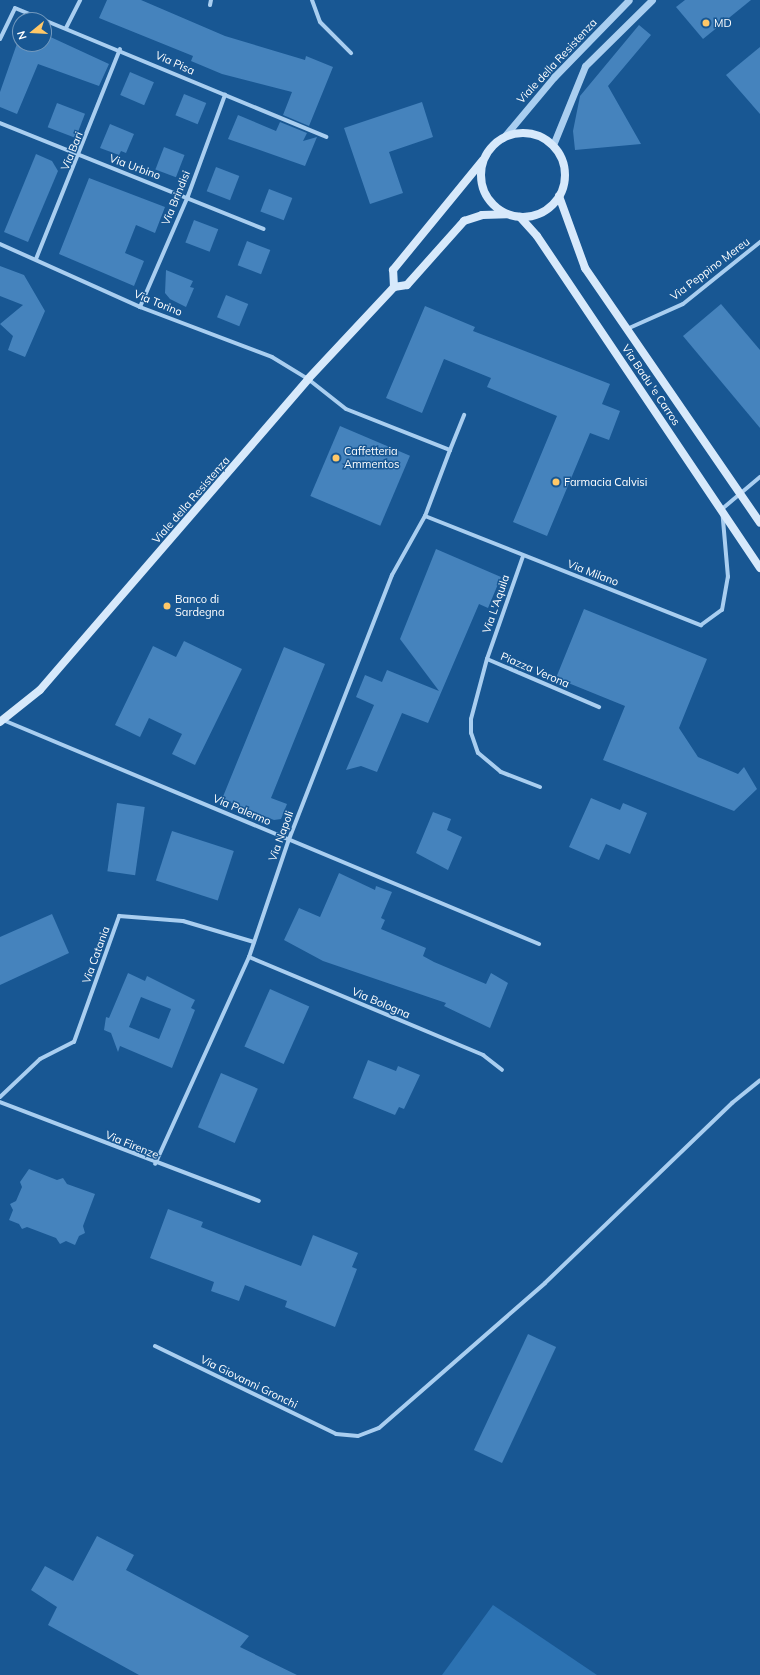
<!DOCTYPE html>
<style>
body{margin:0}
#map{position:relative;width:760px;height:1675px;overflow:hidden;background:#185793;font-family:Mulish,sans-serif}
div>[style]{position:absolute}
.green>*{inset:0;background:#2c72b2}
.building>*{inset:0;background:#4583bd;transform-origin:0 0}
.minor>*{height:4px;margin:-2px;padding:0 2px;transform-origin:2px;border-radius:2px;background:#a9cef0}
.tertiary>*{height:7px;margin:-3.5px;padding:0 3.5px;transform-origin:3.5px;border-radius:3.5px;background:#a9cef0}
.secondary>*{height:8px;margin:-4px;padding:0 4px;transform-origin:4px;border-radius:4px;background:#d7e9fb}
.secondary>.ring{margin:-4px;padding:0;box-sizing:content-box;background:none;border:8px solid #d7e9fb;border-radius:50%}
.dots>*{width:11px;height:11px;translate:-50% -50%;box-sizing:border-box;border:2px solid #185793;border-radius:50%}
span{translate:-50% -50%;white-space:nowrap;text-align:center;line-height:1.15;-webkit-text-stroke:3px #185793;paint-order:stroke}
.poi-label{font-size:11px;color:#fff}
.left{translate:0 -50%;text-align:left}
.street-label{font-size:11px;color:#fff}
.north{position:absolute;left:12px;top:12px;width:40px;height:40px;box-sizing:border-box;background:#185793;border:1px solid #749abe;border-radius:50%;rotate:252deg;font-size:11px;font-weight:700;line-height:16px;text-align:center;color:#fff}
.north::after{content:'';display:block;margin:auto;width:14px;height:18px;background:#ffc868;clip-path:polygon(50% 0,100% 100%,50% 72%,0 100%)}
</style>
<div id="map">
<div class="green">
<div style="clip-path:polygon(493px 1605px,597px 1675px,442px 1675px)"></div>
</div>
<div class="building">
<div style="clip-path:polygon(107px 0,141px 0,225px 36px,305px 60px,306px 56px,333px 67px,309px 126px,283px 115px,292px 92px,222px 74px,191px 61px,193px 56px,99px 18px)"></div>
<div style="clip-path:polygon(685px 0,751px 0,703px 39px,676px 7px)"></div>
<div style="clip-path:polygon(639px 25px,651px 35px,608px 86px,641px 144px,575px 150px,573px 131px,580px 96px)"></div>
<div style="clip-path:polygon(44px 34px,109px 64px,99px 86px,38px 64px,17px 114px,0 107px,0 92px,20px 35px,20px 44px,44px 44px)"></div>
<div style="clip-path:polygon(760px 47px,760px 114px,726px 75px)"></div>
<div style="left:130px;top:72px;width:26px;height:25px;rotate:23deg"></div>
<div style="left:184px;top:94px;width:24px;height:23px;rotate:22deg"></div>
<div style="clip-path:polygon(422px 102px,433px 137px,389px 152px,403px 193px,370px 204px,344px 128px)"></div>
<div style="left:57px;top:103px;width:30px;height:26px;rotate:21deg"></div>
<div style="clip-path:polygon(238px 115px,276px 131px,280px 122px,307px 133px,303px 141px,317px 137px,305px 166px,228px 139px)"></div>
<div style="clip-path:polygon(110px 124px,134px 134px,126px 153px,121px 151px,119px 155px,100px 148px)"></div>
<div style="left:164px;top:147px;width:22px;height:24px;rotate:21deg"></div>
<div style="clip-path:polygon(36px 154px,52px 161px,58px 171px,28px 242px,4px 232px)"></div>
<div style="left:216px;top:167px;width:25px;height:26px;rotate:21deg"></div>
<div style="clip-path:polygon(89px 178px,165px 207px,155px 233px,136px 225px,125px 253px,144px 261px,134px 286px,59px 254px)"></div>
<div style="left:269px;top:189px;width:25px;height:24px;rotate:21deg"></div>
<div style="left:194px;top:220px;width:26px;height:24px;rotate:21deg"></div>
<div style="left:247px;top:241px;width:25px;height:26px;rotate:21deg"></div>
<div style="clip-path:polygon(0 266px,24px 275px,45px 311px,25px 357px,8px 350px,13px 336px,0 324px,23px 305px,0 296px)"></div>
<div style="clip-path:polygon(166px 270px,193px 281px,190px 287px,194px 288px,186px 307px,170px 299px,165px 293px)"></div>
<div style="left:226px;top:295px;width:24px;height:24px;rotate:22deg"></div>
<div style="clip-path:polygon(721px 304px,760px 350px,760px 428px,683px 336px)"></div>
<div style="clip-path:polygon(425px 306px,475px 327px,473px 331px,610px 384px,602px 404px,620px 411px,609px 440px,590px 433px,547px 536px,513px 522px,557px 416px,487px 387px,491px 378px,444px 359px,422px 413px,386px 398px)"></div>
<div style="left:340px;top:426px;width:76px;height:76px;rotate:23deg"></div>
<div style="clip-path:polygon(436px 549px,501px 577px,488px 608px,479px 604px,428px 723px,402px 713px,377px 772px,361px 766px,346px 770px,374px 705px,356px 697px,365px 675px,382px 682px,387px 670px,439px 691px,400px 639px)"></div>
<div style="clip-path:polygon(584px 609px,707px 659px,679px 728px,698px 757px,738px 774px,744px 767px,757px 789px,734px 811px,603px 760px,625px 706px,556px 678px)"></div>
<div style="clip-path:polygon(184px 641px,242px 669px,195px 765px,172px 754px,182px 734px,149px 718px,140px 737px,115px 725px,153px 646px,176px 657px)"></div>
<div style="clip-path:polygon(284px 647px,325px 664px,271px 798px,287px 804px,281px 819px,274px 820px,222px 799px)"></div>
<div style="clip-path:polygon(591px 798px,620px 810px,623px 803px,647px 813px,630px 854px,606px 844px,599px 860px,569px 847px)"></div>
<div style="left:117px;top:803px;width:28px;height:69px;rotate:8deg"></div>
<div style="clip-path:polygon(433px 812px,451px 819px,447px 830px,462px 837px,448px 870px,416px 853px)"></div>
<div style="left:172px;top:831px;width:65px;height:52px;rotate:18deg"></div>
<div style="clip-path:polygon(339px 873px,375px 890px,376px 886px,392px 892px,381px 918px,385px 920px,381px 929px,426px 948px,423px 956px,434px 962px,486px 984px,491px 973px,508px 983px,490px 1028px,444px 1006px,446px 1003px,323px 961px,284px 940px,299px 908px,320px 917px)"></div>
<div style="clip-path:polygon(52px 914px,69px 953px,0 985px,0 937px)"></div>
<div style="clip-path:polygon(evenodd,128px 973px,145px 981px,147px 976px,195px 1000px,191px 1008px,195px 1010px,172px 1068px,120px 1046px,118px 1052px,111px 1033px,104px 1030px,106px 1017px,109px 1018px,128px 973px,141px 997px,171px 1009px,159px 1039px,129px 1027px,141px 997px)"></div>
<div style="left:270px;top:989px;width:43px;height:63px;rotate:24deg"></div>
<div style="clip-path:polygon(368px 1060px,396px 1071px,398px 1066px,420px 1075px,404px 1109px,399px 1107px,395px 1115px,353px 1098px)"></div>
<div style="left:221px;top:1073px;width:40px;height:59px;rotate:23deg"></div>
<div style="clip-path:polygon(29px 1169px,57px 1180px,63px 1178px,67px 1184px,95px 1194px,83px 1226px,85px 1233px,79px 1236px,75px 1245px,66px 1241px,60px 1244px,56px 1238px,27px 1227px,22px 1229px,19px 1224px,9px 1220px,13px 1210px,10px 1204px,16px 1201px,22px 1187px,20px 1182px)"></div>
<div style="clip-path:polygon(168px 1209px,203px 1222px,201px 1227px,301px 1266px,313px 1235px,358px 1253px,352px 1267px,357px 1269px,335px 1327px,285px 1307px,287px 1301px,245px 1285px,239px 1301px,211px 1291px,214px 1282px,150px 1258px)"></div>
<div style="left:528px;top:1334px;width:31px;height:128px;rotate:25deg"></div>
<div style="clip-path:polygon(97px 1536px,134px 1555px,126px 1570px,249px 1636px,240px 1647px,297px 1675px,139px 1675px,48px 1625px,57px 1607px,31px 1590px,45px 1566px,73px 1581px)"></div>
</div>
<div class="minor">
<div style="left:312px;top:0;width:23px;rotate:70deg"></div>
<div style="left:320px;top:22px;width:44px;rotate:45deg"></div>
<div style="left:210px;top:5px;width:5px;rotate:-79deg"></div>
<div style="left:66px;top:28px;width:31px;rotate:-63deg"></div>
<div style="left:0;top:39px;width:34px;rotate:-64deg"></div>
<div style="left:15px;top:8px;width:337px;rotate:22.5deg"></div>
<div style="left:0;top:123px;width:284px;rotate:21.9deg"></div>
<div style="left:0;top:244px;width:154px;rotate:24.2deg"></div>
<div style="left:140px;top:307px;width:141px;rotate:20.7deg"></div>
<div style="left:272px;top:357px;width:42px;rotate:31.4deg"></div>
<div style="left:308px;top:379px;width:48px;rotate:38.3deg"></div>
<div style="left:346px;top:409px;width:112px;rotate:21.5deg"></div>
<div style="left:450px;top:450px;width:71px;rotate:110.7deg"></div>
<div style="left:425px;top:516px;width:68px;rotate:119.2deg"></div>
<div style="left:392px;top:575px;width:283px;rotate:111.3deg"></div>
<div style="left:289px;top:839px;width:125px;rotate:108.7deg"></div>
<div style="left:249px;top:957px;width:227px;rotate:114.4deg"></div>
<div style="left:36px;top:259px;width:226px;rotate:-68.2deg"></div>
<div style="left:140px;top:307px;width:121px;rotate:-66.6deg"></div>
<div style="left:188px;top:196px;width:108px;rotate:-69.9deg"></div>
<div style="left:627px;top:329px;width:61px;rotate:-24.1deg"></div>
<div style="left:683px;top:304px;width:99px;rotate:-38.8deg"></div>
<div style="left:450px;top:450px;width:38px;rotate:-68deg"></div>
<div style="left:425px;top:516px;width:297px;rotate:21.6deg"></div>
<div style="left:701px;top:625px;width:26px;rotate:-36deg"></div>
<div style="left:722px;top:610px;width:34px;rotate:-80deg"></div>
<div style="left:728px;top:577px;width:68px;rotate:-95deg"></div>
<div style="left:722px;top:509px;width:50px;rotate:-40.1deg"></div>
<div style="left:487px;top:659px;width:109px;rotate:-70.7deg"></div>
<div style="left:3px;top:720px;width:581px;rotate:22.68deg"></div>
<div style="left:540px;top:787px;width:42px;rotate:-159deg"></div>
<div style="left:501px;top:772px;width:30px;rotate:-140deg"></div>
<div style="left:478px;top:753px;width:21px;rotate:-109deg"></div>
<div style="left:471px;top:733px;width:14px;rotate:-90deg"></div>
<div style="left:471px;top:719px;width:62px;rotate:-75.1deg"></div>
<div style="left:487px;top:659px;width:122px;rotate:23.2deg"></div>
<div style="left:249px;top:957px;width:254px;rotate:22.7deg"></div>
<div style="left:483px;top:1055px;width:24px;rotate:38deg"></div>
<div style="left:0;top:1097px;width:55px;rotate:-43.5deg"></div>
<div style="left:40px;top:1059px;width:38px;rotate:-27deg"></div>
<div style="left:74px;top:1042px;width:134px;rotate:-70.3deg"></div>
<div style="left:119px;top:916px;width:64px;rotate:4.5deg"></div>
<div style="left:183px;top:921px;width:74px;rotate:16.5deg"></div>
<div style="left:0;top:1102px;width:277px;rotate:20.9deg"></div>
<div style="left:155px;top:1346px;width:201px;rotate:25.9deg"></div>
<div style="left:336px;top:1434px;width:22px;rotate:5deg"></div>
<div style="left:358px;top:1436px;width:22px;rotate:-21deg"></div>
<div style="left:379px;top:1428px;width:220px;rotate:-41.1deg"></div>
<div style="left:545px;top:1283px;width:260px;rotate:-43.9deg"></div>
<div style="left:732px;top:1103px;width:36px;rotate:-39deg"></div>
</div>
<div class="tertiary">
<div style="left:503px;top:138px;width:80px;rotate:-50.1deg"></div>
<div style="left:554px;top:77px;width:107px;rotate:-45.8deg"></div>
<div style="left:553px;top:145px;width:85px;rotate:-67.9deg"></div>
<div style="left:585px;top:66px;width:94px;rotate:-44.6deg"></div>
</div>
<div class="secondary">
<div class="ring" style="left:481px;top:133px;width:76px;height:76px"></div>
<div style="left:559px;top:196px;width:77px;rotate:70.1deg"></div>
<div style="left:585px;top:268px;width:309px;rotate:55.5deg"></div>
<div style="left:520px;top:217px;width:25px;rotate:48deg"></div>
<div style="left:537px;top:236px;width:400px;rotate:56.1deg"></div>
<div style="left:394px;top:287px;width:17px;rotate:-93deg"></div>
<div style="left:393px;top:270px;width:142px;rotate:-50.7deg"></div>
<div style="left:0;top:722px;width:51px;rotate:-38.7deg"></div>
<div style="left:40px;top:690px;width:411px;rotate:-49.2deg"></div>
<div style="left:308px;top:379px;width:126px;rotate:-46.9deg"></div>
<div style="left:394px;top:287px;width:13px;rotate:-9deg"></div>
<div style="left:407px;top:285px;width:86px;rotate:-48.3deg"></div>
<div style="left:464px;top:221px;width:19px;rotate:-18deg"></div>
<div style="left:482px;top:215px;width:25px;rotate:-2deg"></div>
</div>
<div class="dots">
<div style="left:706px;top:23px;background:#ffc868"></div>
<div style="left:336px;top:458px;background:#ffc868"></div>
<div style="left:556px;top:482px;background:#ffc868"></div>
<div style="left:167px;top:606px;background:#ffc868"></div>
</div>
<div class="poi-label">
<span class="left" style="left:714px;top:23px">MD</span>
<span class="left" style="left:344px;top:458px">Caffetteria<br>Ammentos</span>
<span class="left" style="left:564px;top:482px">Farmacia Calvisi</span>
<span class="left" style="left:175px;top:606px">Banco di<br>Sardegna</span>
</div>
<div class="street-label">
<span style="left:557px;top:61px;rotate:-47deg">Viale della Resistenza</span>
<span style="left:175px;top:63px;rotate:24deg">Via Pisa</span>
<span style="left:72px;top:151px;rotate:-68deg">Via Bari</span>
<span style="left:135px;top:167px;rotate:20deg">Via Urbino</span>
<span style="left:176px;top:198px;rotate:-68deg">Via Brindisi</span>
<span style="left:710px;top:269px;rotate:-37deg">Via Peppino Mereu</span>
<span style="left:158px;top:303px;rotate:22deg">Via Torino</span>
<span style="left:651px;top:385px;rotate:56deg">Via Badu 'e Carros</span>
<span style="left:191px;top:500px;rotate:-49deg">Viale della Resistenza</span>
<span style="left:593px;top:573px;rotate:21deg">Via Milano</span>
<span style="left:496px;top:604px;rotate:-71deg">Via L'Aquila</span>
<span style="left:535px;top:670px;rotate:23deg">Piazza Verona</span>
<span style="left:242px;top:810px;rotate:23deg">Via Palermo</span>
<span style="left:281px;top:836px;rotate:-70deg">Via Napoli</span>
<span style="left:96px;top:955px;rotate:-70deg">Via Catania</span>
<span style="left:381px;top:1003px;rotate:23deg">Via Bologna</span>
<span style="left:132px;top:1145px;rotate:22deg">Via Firenze</span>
<span style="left:249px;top:1382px;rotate:26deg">Via Giovanni Gronchi</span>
</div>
<div class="north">N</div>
</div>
